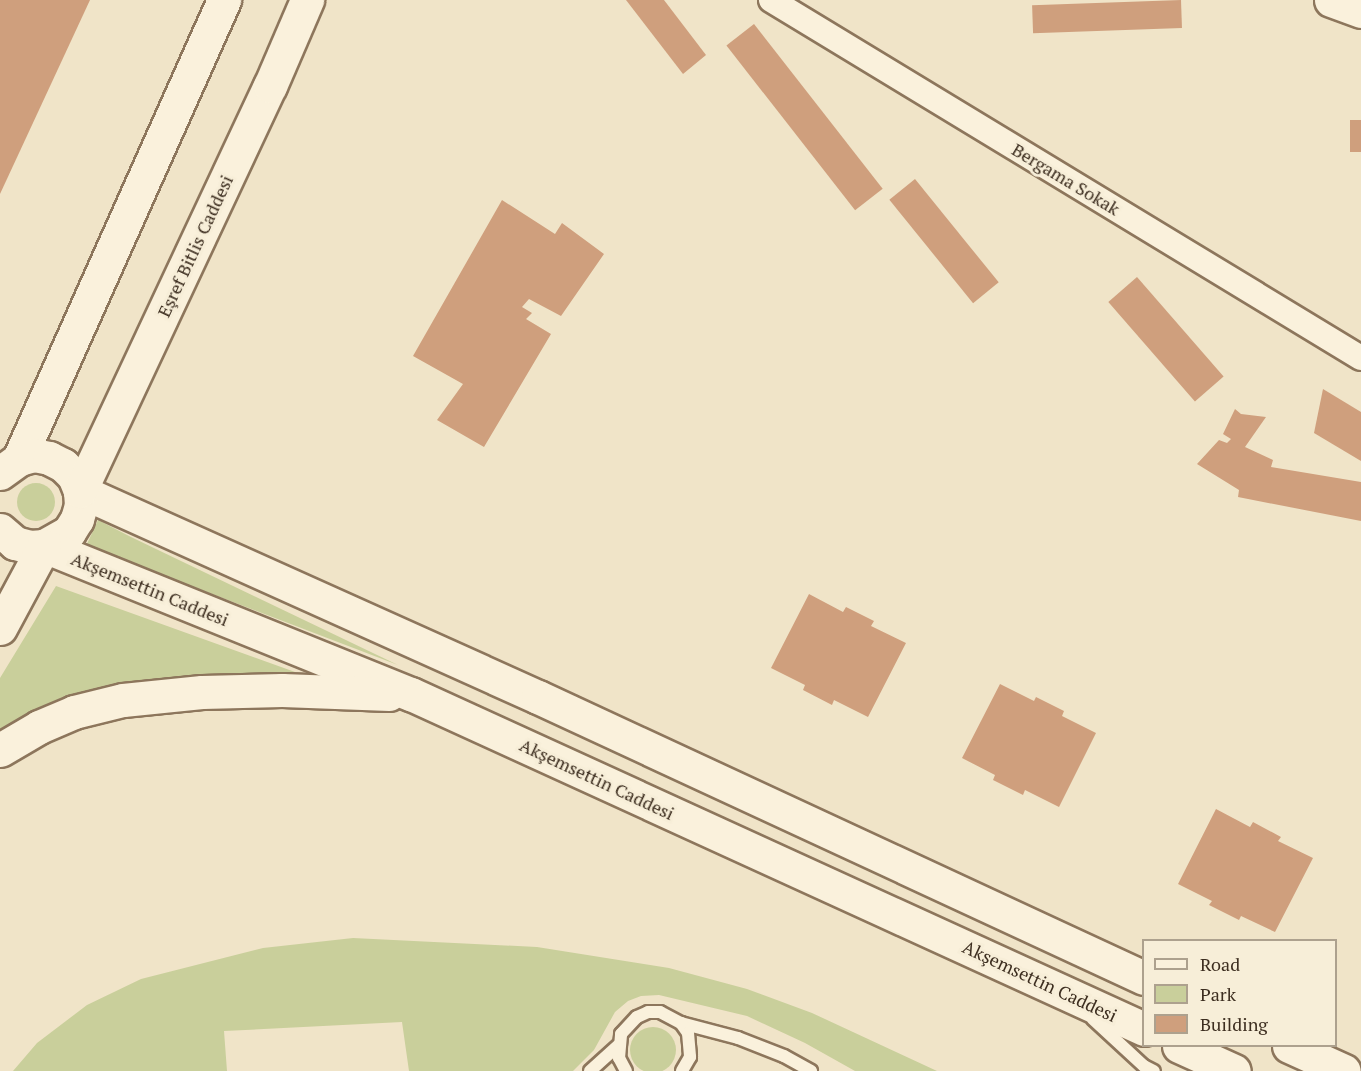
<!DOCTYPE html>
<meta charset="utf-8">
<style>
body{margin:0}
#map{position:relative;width:1361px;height:1071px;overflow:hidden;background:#f0e4c8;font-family:"PT Serif",serif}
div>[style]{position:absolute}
.green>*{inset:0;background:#c9cf9b}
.round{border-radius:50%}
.building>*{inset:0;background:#cf9f7d;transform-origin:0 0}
.roads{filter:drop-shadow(2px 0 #8d765c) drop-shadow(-2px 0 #8d765c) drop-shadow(0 2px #8d765c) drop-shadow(0 -2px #8d765c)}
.service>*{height:12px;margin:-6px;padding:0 6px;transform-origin:6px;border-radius:6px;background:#faf1dc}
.minor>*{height:24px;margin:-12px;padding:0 12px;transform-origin:12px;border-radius:12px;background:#faf1dc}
.secondary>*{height:33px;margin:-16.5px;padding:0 16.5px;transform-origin:16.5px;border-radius:16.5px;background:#faf1dc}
span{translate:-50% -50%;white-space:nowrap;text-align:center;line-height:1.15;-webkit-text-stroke:6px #f7eed8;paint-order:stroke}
.street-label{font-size:18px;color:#3d2e20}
.legend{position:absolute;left:1142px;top:939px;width:195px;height:108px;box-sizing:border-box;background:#f7eed8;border:2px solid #ada18e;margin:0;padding:8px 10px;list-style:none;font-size:18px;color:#3d2e20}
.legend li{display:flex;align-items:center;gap:12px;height:30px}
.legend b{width:30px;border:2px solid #ada18e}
</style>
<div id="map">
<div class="green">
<div class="round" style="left:17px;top:483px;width:38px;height:38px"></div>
<div style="clip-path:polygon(98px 520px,131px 537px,398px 665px,86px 546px)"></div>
<div style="clip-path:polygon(56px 586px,295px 672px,180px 681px,0 731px,0 678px)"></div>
<div style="clip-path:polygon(353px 938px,537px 947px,669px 968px,747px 989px,812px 1013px,937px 1071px,855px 1071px,805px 1043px,747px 1016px,659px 995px,641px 996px,628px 1001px,615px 1012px,594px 1050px,573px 1071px,409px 1071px,402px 1022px,224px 1031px,227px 1071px,13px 1071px,37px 1043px,87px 1005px,141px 979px,263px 948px)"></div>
<div class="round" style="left:630px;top:1027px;width:46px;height:46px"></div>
</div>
<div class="building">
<div style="clip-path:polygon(0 0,90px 0,0 194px)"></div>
<div style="clip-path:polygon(626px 0,664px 0,706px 55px,683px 74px)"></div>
<div style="left:1181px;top:0;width:28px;height:149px;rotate:88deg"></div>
<div style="left:754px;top:24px;width:209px;height:35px;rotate:52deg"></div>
<div style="left:1350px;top:120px;width:11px;height:32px"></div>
<div style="left:915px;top:179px;width:133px;height:33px;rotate:51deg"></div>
<div style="clip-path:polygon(502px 200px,555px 234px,562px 223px,604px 254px,561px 316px,529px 299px,522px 307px,532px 313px,526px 319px,551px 334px,484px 447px,437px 420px,463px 384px,413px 356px)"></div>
<div style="left:1137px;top:277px;width:132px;height:38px;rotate:49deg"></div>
<div style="clip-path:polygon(1323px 389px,1361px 412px,1361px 461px,1314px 433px)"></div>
<div style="clip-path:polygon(1235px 409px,1241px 414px,1266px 417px,1245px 447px,1273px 460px,1271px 467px,1361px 482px,1361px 521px,1238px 497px,1239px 490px,1197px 464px,1219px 440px,1227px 443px,1231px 439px,1223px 434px)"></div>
<div style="clip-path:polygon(809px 594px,843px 612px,846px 607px,874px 621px,871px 626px,906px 643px,868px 717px,834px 700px,832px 705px,803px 690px,805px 685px,771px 668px)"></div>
<div style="clip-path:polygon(1000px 684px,1034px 701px,1036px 697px,1064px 711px,1062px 716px,1096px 733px,1059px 807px,1025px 790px,1023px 795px,993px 780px,995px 775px,962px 758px)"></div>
<div style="clip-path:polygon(1216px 809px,1250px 827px,1253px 822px,1281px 837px,1278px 841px,1313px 858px,1275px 932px,1241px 916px,1239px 920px,1209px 905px,1212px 901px,1178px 884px)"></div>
</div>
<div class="roads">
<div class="service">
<div style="left:1093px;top:1019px;width:69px;rotate:42.7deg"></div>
<div style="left:1144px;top:1066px;width:11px;rotate:27deg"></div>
<div style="left:681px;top:1023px;width:59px;rotate:14.7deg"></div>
<div style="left:738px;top:1038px;width:49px;rotate:21.4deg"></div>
<div style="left:784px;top:1056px;width:31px;rotate:29deg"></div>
<div style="left:590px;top:1071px;width:38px;rotate:-42deg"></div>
<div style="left:626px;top:1071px;width:15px;rotate:-118deg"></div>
<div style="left:619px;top:1058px;width:24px;rotate:-85deg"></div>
<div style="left:621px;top:1034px;width:23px;rotate:-47deg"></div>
<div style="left:637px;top:1017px;width:12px;rotate:-24deg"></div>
<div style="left:648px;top:1012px;width:12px"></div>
<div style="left:660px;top:1012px;width:24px;rotate:28deg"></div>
<div style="left:681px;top:1023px;width:12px;rotate:55deg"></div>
<div style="left:688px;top:1033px;width:24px;rotate:85deg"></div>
<div style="left:690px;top:1057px;width:16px;rotate:120deg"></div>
</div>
<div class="minor">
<div style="left:771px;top:0;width:690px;rotate:31.25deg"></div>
</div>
<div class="secondary">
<div style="left:1331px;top:0;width:32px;rotate:20deg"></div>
<div style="left:19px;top:459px;width:503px;rotate:-65.93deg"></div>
<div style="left:0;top:473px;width:24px;rotate:-36deg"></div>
<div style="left:19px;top:459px;width:16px;rotate:-15deg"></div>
<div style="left:34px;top:455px;width:15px;rotate:11deg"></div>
<div style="left:49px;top:458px;width:16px;rotate:27deg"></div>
<div style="left:63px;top:465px;width:16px;rotate:45deg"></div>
<div style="left:74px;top:476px;width:16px;rotate:68deg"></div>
<div style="left:80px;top:491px;width:14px;rotate:86deg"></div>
<div style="left:81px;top:505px;width:15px;rotate:106deg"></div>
<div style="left:77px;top:519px;width:15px;rotate:122deg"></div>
<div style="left:69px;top:532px;width:29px;rotate:151deg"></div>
<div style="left:44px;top:546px;width:14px;rotate:176deg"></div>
<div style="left:30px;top:547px;width:16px;rotate:-165deg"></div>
<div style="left:15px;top:543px;width:20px;rotate:-139deg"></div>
<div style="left:80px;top:491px;width:502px;rotate:24.22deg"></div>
<div style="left:538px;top:697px;width:668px;rotate:24.88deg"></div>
<div style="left:80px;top:491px;width:447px;rotate:-64.9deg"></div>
<div style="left:270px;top:86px;width:94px;rotate:-66.7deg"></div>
<div style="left:44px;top:546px;width:396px;rotate:22deg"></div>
<div style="left:411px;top:694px;width:806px;rotate:24.56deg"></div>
<div style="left:0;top:628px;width:93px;rotate:-61.8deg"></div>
<div style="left:0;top:750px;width:45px;rotate:-30.5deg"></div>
<div style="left:39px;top:727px;width:38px;rotate:-23deg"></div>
<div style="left:74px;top:712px;width:50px;rotate:-13.8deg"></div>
<div style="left:123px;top:700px;width:79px;rotate:-5.8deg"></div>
<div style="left:202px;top:692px;width:80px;rotate:-1.4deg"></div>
<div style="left:282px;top:690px;width:107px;rotate:2.1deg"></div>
<div style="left:1179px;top:1046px;width:60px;rotate:24.4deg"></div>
<div style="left:1289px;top:1046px;width:60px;rotate:24.4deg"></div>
</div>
</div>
<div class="street-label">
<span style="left:1066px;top:179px;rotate:31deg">Bergama Sokak</span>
<span style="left:195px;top:246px;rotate:-65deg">Eşref Bitlis Caddesi</span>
<span style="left:150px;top:589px;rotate:22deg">Akşemsettin Caddesi</span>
<span style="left:597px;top:779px;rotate:25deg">Akşemsettin Caddesi</span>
<span style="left:1040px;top:981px;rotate:25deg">Akşemsettin Caddesi</span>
</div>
<ul class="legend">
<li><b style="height:8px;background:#faf1dc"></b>Road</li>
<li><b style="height:16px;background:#c9cf9b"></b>Park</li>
<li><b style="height:16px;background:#cf9f7d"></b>Building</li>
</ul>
</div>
